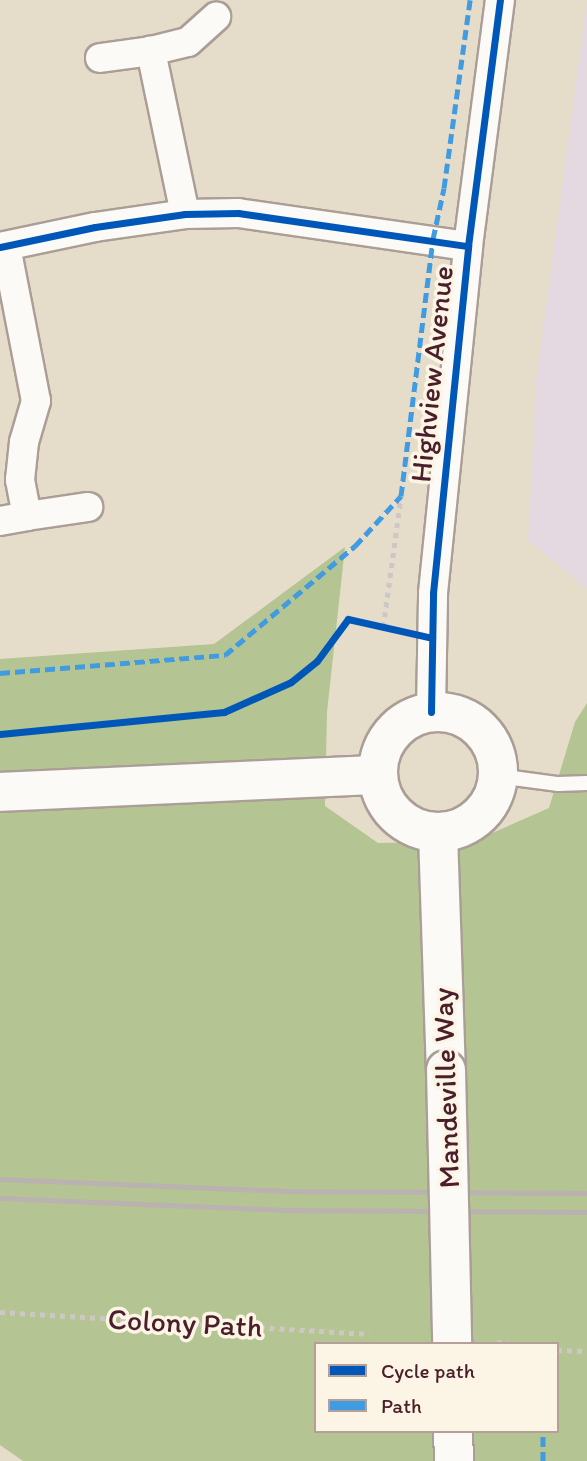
<!DOCTYPE html>
<style>
body{margin:0}
#map{position:relative;width:587px;height:1461px;overflow:hidden;background:#e6dcca;font-family:Itim,sans-serif}
div>[style]{position:absolute}
.built>*{inset:0;background:#e4d8e1}
.forest>*{inset:0;background:#b4c492}
.path>*{height:4.5px;margin-top:-2.25px;transform-origin:0;background:repeating-linear-gradient(90deg,#cdc8c5 0 5px,transparent 0 10px)}
.roads{filter:drop-shadow(2px 0 #aa9e96) drop-shadow(-2px 0 #aa9e96) drop-shadow(0 2px #aa9e96) drop-shadow(0 -2px #aa9e96)}
.lane>*{height:14px;margin:-7px;padding:0 7px;transform-origin:7px;border-radius:7px;background:#fbfaf7}
.street>*{height:28px;margin:-14px;padding:0 14px;transform-origin:14px;border-radius:14px;background:#fbfaf7}
.secondary>*{height:38px;margin:-19px;padding:0 19px;transform-origin:19px;border-radius:19px;background:#fbfaf7}
.secondary>.ring{margin:-19px;padding:0;box-sizing:content-box;background:none;border:38px solid #fbfaf7;border-radius:50%}
.rail>*{height:5px;margin:-2.5px;padding:0 2.5px;transform-origin:2.5px;border-radius:2.5px;background:#b9b2b1}
.bridges{filter:drop-shadow(2px 0 #aa9e96) drop-shadow(-2px 0 #aa9e96) drop-shadow(0 2px #aa9e96) drop-shadow(0 -2px #aa9e96)}
.secondary-bridge>*{height:38px;margin:-19px;padding:0 19px;transform-origin:19px;border-radius:19px;background:#fbfaf7}
.quiet>*{height:5px;margin-top:-2.5px;transform-origin:0;background:repeating-linear-gradient(90deg,#409be1 0 10px,transparent 0 15px)}
.cycleway>*{height:7px;margin:-3.5px;padding:0 3.5px;transform-origin:3.5px;border-radius:3.5px;background:#0057b8}
span{translate:-50% -50%;white-space:nowrap;text-align:center;line-height:1.15;-webkit-text-stroke:7px #fcf5e5;paint-order:stroke}
.street-label{font-size:30px;color:#4a1f2b}
.legend{position:absolute;left:314px;top:1342px;width:245px;height:91px;box-sizing:border-box;background:#fcf5e5;border:2px solid #b59f9b;margin:0;padding:9px 12px;list-style:none;font-size:21px;color:#4a1f2b}
.legend li{display:flex;align-items:center;gap:14px;height:35px}
.legend b{width:35px;border:2px solid #b59f9b}
</style>
<div id="map">
<div class="built">
<div style="clip-path:polygon(587px 0,587px 589px,528px 540px,536px 382px)"></div>
</div>
<div class="forest">
<div style="clip-path:polygon(evenodd,345px 547px,327px 712px,325px 806px,378px 843px,474px 841px,549px 808px,575px 722px,587px 703px,587px 1461px,23px 1461px,0 1445px,0 659px,214px 644px,345px 547px,316px 1344px,557px 1344px,557px 1431px,316px 1431px,316px 1344px)"></div>
</div>
<div class="path">
<div style="left:383px;top:627px;width:132px;rotate:-82.2deg"></div>
<div style="left:0;top:1312px;width:370px;rotate:3.4deg"></div>
<div style="left:497px;top:1342px;width:13px;rotate:9deg"></div>
<div style="left:557px;top:1350px;width:30px;rotate:2deg"></div>
</div>
<div class="roads">
<div class="lane">
<div style="left:498px;top:776px;width:61px;rotate:7.6deg"></div>
<div style="left:558px;top:784px;width:29px;rotate:-2deg"></div>
</div>
<div class="street">
<div style="left:100px;top:58px;width:51px;rotate:-7.8deg"></div>
<div style="left:185px;top:214px;width:167px;rotate:-101.8deg"></div>
<div style="left:151px;top:51px;width:38px;rotate:-14deg"></div>
<div style="left:188px;top:42px;width:38px;rotate:-42deg"></div>
<div style="left:0;top:247px;width:97px;rotate:-11.9deg"></div>
<div style="left:95px;top:227px;width:91px;rotate:-8.2deg"></div>
<div style="left:185px;top:214px;width:53px;rotate:-1.1deg"></div>
<div style="left:238px;top:213px;width:232px;rotate:8.2deg"></div>
<div style="left:27px;top:516px;width:62px;rotate:-8.4deg"></div>
<div style="left:0;top:521px;width:27px;rotate:-10deg"></div>
<div style="left:27px;top:516px;width:37px;rotate:-101deg"></div>
<div style="left:20px;top:480px;width:38px;rotate:-84deg"></div>
<div style="left:24px;top:442px;width:43px;rotate:-73.7deg"></div>
<div style="left:36px;top:401px;width:158px;rotate:-101deg"></div>
<div style="left:431px;top:712px;width:119px;rotate:-89deg"></div>
<div style="left:433px;top:593px;width:349px;rotate:-84.2deg"></div>
<div style="left:468px;top:246px;width:248px;rotate:-82.6deg"></div>
</div>
<div class="secondary">
<div class="ring" style="left:378px;top:712px;width:82px;height:82px"></div>
<div style="left:0;top:792px;width:377px;rotate:-2.6deg"></div>
<div style="left:438px;top:833px;width:237px;rotate:88.1deg"></div>
<div style="left:453px;top:1431px;width:30px;rotate:88deg"></div>
</div>
</div>
<div class="rail">
<div style="left:0;top:1179px;width:283px;rotate:2.4deg"></div>
<div style="left:283px;top:1191px;width:304px;rotate:0.4deg"></div>
<div style="left:0;top:1198px;width:283px;rotate:2.4deg"></div>
<div style="left:283px;top:1210px;width:304px;rotate:0.4deg"></div>
</div>
<div class="bridges">
<div class="secondary-bridge">
<div style="left:446px;top:1070px;width:274px;rotate:88.7deg"></div>
</div>
</div>
<div class="quiet">
<div style="left:0;top:673px;width:226px;rotate:-4.6deg"></div>
<div style="left:225px;top:655px;width:170px;rotate:-40deg"></div>
<div style="left:355px;top:546px;width:68px;rotate:-47.4deg"></div>
<div style="left:401px;top:496px;width:259px;rotate:-82.9deg"></div>
<div style="left:433px;top:239px;width:52px;rotate:-77.8deg"></div>
<div style="left:444px;top:188px;width:190px;rotate:-82.1deg"></div>
<div style="left:543px;top:1461px;width:30px;rotate:-90deg"></div>
</div>
<div class="cycleway">
<div style="left:0;top:247px;width:97px;rotate:-11.9deg"></div>
<div style="left:95px;top:227px;width:91px;rotate:-8.2deg"></div>
<div style="left:185px;top:214px;width:53px;rotate:-1.1deg"></div>
<div style="left:238px;top:213px;width:232px;rotate:8.2deg"></div>
<div style="left:431px;top:712px;width:119px;rotate:-89deg"></div>
<div style="left:433px;top:593px;width:349px;rotate:-84.2deg"></div>
<div style="left:468px;top:246px;width:248px;rotate:-82.6deg"></div>
<div style="left:0;top:734px;width:225px;rotate:-5.6deg"></div>
<div style="left:224px;top:712px;width:73px;rotate:-24.1deg"></div>
<div style="left:291px;top:682px;width:33px;rotate:-39deg"></div>
<div style="left:317px;top:661px;width:52px;rotate:-53.6deg"></div>
<div style="left:348px;top:619px;width:86px;rotate:12.7deg"></div>
</div>
<div class="street-label">
<span style="left:432px;top:374px;rotate:-84deg">Highview Avenue</span>
<span style="left:446px;top:1088px;rotate:-92deg">Mandeville Way</span>
<span style="left:185px;top:1323px;rotate:3deg">Colony Path</span>
</div>
<ul class="legend">
<li><b style="height:9px;background:#0057b8"></b>Cycle path</li>
<li><b style="height:9px;background:#409be1"></b>Path</li>
</ul>
</div>
